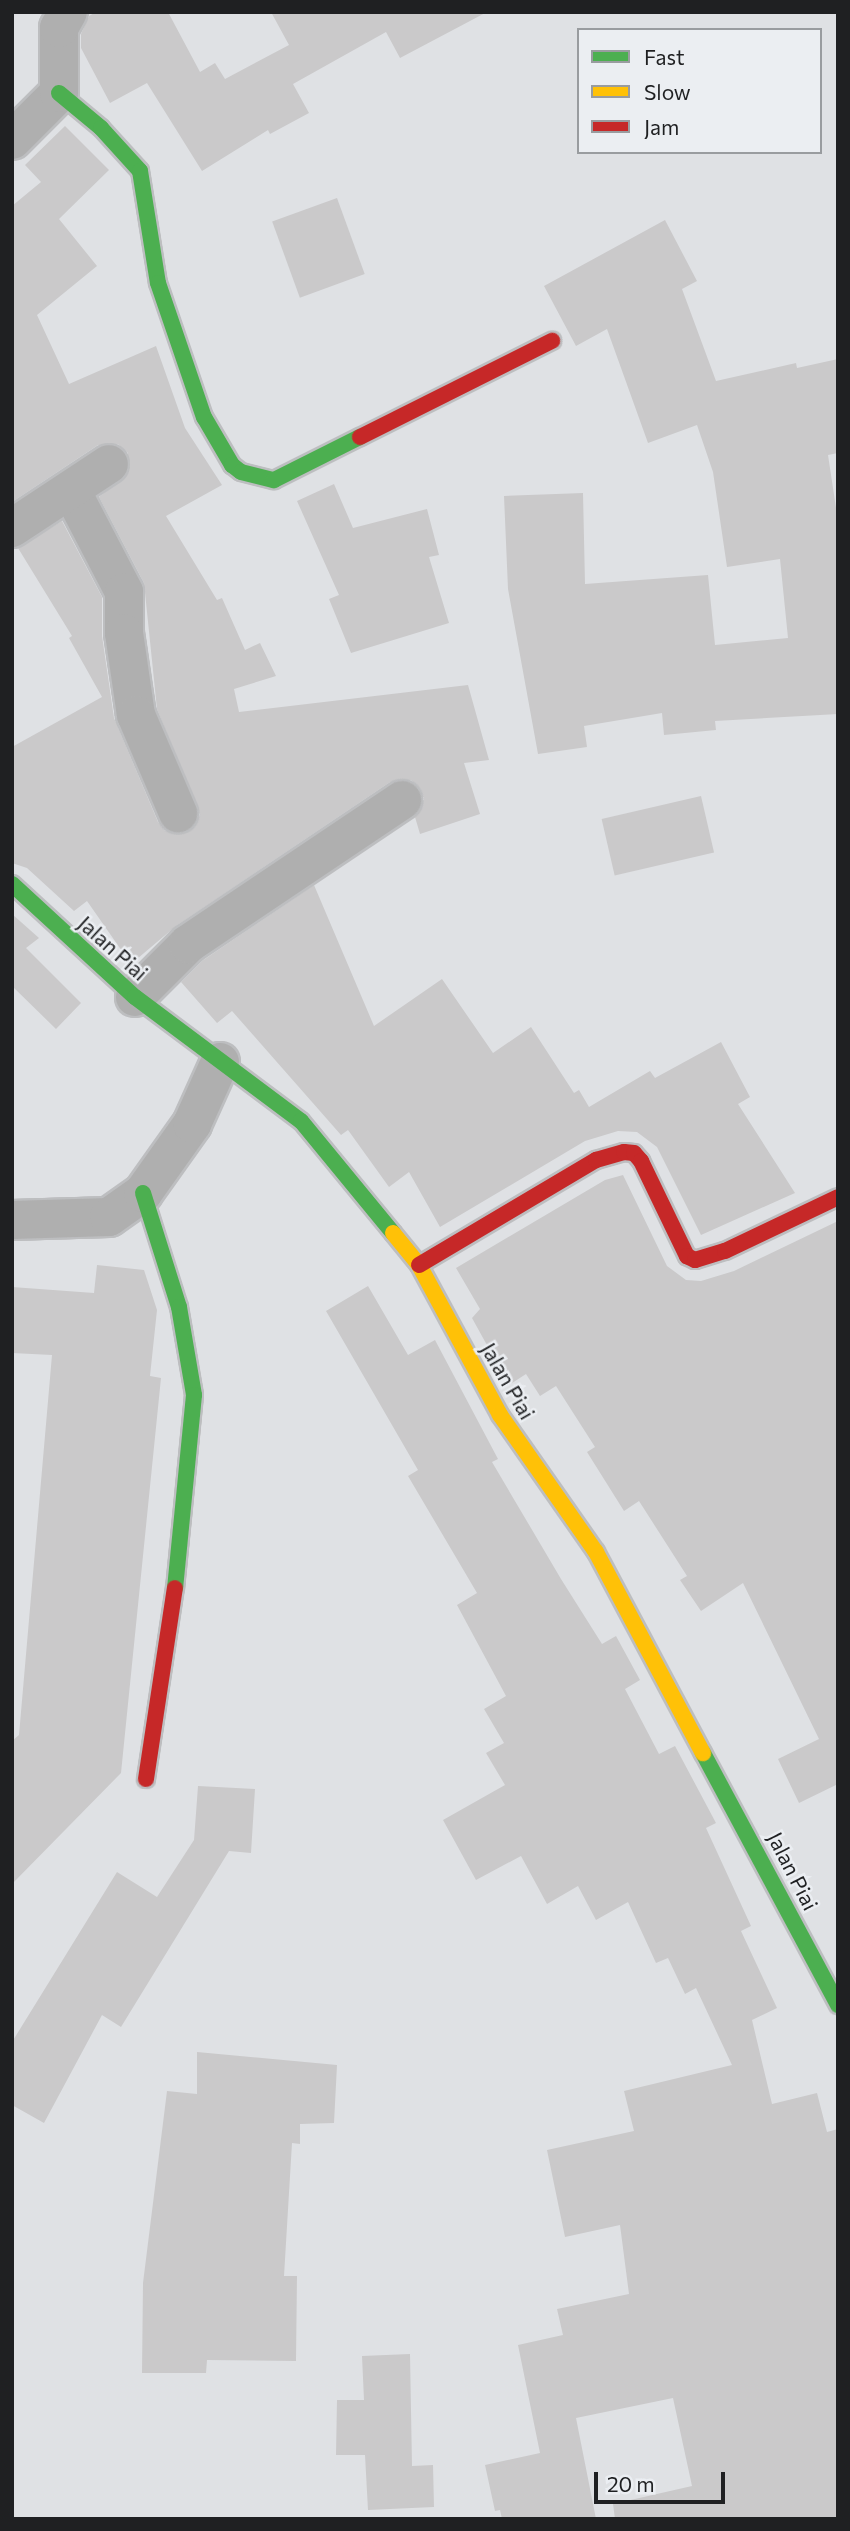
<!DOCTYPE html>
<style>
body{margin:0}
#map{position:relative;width:850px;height:2531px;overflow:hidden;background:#dfe1e4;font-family:Commissioner,sans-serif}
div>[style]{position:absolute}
.building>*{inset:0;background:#cac9ca;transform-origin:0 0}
.roads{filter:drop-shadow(2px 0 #bdbec0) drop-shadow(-2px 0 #bdbec0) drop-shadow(0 2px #bdbec0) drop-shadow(0 -2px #bdbec0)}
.street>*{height:38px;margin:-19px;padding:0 19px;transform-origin:19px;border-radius:19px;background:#afafaf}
.fast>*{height:16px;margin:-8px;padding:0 8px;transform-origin:8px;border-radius:8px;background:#4caf50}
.slow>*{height:16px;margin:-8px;padding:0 8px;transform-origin:8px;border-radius:8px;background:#ffc107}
.jam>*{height:16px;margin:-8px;padding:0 8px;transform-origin:8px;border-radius:8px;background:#c62828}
span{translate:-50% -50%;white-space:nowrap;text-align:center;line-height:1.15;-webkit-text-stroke:5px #ebeef2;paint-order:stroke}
.street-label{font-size:21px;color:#1f2022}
.frame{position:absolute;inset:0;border:14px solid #1f2022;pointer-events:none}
.legend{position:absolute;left:577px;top:28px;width:245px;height:126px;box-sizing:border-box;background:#ebeef2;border:2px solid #999c9f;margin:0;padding:9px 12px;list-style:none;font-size:21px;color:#1f2022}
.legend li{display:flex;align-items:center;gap:14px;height:35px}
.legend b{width:35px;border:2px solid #999c9f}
.scale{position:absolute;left:594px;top:2472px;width:131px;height:32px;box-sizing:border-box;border:4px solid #1f2022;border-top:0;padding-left:9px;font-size:21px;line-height:24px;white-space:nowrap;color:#1f2022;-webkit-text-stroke:5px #ebeef2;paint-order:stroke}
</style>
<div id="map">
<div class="building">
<div style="clip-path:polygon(96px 12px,168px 12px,200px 72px,215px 63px,225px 79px,289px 45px,271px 12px,487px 12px,400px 58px,386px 32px,293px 84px,309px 113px,270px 134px,268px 130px,202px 171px,147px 83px,110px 103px,81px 48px,81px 34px,89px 16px)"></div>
<div style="clip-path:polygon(65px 126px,109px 170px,59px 219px,97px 266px,37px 315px,69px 384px,156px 346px,185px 428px,222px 485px,166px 516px,217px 600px,222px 598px,245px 650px,260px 643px,276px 676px,234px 689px,239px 712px,468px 685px,489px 760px,464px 763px,480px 814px,420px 834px,415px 817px,424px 799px,420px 788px,411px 780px,390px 782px,176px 926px,131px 964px,87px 901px,74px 911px,27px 868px,12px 863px,12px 747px,102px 697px,69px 638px,72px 636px,18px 548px,62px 521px,102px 597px,102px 636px,114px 718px,158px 822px,165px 831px,186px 833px,200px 815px,157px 709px,144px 583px,99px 497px,128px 474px,128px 453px,118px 444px,98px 445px,12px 502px,12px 206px,41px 182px,25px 165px)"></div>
<div style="left:337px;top:198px;width:81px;height:69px;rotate:70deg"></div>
<div style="clip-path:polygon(665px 220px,697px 281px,682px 289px,716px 381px,796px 363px,797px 368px,838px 359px,838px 453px,828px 455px,838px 521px,838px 714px,715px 721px,716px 730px,664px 735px,662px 713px,584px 726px,587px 747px,538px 754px,508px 589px,504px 496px,583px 493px,585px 584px,708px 575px,715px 645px,788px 638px,780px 559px,727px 567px,713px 472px,697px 425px,648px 443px,607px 329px,576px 346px,544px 286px)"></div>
<div style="clip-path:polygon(334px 484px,353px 528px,427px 509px,439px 555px,429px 557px,449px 623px,351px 653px,329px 599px,339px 595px,297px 501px)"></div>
<div style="left:701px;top:796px;width:58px;height:102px;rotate:77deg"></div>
<div style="clip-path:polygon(314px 885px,374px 1026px,442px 979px,493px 1053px,531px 1027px,574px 1093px,579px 1090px,589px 1107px,650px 1071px,655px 1078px,721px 1042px,750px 1097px,738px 1104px,795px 1193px,701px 1235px,657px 1147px,637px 1132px,618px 1131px,585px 1141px,440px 1227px,409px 1172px,389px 1187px,348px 1130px,341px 1135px,232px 1011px,217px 1023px,181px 982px,202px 961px)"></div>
<div style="clip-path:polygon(12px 914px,39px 938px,26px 948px,81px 1003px,56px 1029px,12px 986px)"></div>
<div style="clip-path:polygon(623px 1175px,667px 1266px,686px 1280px,701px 1281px,734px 1271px,838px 1221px,838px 1784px,799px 1803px,778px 1759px,819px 1739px,743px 1583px,701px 1611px,680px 1580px,687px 1576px,639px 1501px,624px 1511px,587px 1452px,595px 1447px,556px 1386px,540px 1396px,526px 1374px,509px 1385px,472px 1318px,480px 1309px,456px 1268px,605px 1180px)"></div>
<div style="clip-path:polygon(97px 1265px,144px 1270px,157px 1310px,150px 1376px,161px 1378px,121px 1773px,12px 1884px,12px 1741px,19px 1735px,52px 1355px,12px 1353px,12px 1287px,94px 1293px)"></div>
<div style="clip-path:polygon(368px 1286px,408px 1355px,435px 1340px,498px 1459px,492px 1462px,561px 1579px,602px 1644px,616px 1636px,640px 1680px,625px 1689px,659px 1754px,675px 1746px,716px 1823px,706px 1828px,751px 1926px,741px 1931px,777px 2008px,752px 2020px,772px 2104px,817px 2093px,827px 2132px,838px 2129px,838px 2519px,615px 2519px,613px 2504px,692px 2486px,673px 2398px,576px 2418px,596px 2519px,502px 2519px,500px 2510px,495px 2511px,485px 2465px,540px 2453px,518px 2345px,563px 2335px,557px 2309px,629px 2294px,620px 2225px,565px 2237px,547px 2150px,634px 2131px,624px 2091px,732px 2065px,696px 1988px,685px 1994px,668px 1958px,656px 1963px,628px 1902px,596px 1920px,578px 1886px,547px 1904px,521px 1856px,476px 1880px,443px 1820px,505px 1785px,486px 1753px,504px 1743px,484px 1709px,506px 1696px,457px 1605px,477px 1593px,408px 1476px,418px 1470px,326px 1311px)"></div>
<div style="clip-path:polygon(198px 1786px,255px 1789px,251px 1853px,229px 1851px,121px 2027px,102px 2015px,44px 2123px,12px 2105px,12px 2042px,117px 1872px,157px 1897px,194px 1840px)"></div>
<div style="clip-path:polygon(197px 2052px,337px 2065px,334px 2123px,300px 2124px,300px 2144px,292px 2143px,284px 2276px,297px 2276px,296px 2361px,207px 2360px,206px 2373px,142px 2373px,143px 2283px,167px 2091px,197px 2094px)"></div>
<div style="clip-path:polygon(410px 2354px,412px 2466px,433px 2465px,434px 2507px,368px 2510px,365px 2455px,336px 2455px,337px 2400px,364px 2400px,362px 2356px)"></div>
</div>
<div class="roads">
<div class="street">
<div style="left:12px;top:140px;width:66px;rotate:-45deg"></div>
<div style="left:59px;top:93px;width:65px;rotate:-90deg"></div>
<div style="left:59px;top:28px;width:18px;rotate:-61deg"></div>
<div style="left:71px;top:490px;width:115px;rotate:62.5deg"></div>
<div style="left:124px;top:592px;width:41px;rotate:90deg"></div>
<div style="left:124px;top:633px;width:83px;rotate:81.7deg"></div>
<div style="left:136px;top:715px;width:107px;rotate:66.8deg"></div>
<div style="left:12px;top:528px;width:116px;rotate:-33.4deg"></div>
<div style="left:135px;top:997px;width:75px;rotate:-45deg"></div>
<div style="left:188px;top:944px;width:258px;rotate:-33.9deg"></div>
<div style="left:12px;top:1220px;width:97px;rotate:-1.8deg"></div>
<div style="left:109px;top:1217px;width:42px;rotate:-35.2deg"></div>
<div style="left:143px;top:1193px;width:85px;rotate:-54.6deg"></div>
<div style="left:192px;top:1124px;width:68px;rotate:-65.7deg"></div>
</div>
<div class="fast">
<div style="left:59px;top:93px;width:55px;rotate:39.8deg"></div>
<div style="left:101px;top:128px;width:58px;rotate:47.8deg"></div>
<div style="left:140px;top:171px;width:113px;rotate:80.9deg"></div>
<div style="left:158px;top:283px;width:142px;rotate:71.1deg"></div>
<div style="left:204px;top:417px;width:56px;rotate:59.7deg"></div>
<div style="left:232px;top:465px;width:11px;rotate:38deg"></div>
<div style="left:241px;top:472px;width:34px;rotate:14deg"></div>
<div style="left:274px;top:480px;width:96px;rotate:-26.6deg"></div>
<div style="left:12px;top:884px;width:167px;rotate:42.6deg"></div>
<div style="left:135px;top:997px;width:207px;rotate:36.8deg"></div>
<div style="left:301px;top:1121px;width:145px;rotate:50.6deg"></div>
<div style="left:143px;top:1193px;width:120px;rotate:72.5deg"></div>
<div style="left:179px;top:1307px;width:89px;rotate:80.3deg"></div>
<div style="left:194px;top:1395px;width:194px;rotate:95.6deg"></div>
<div style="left:703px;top:1753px;width:286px;rotate:61.8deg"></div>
</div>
<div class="slow">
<div style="left:393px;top:1233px;width:41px;rotate:50.9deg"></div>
<div style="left:419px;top:1265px;width:170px;rotate:61.6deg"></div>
<div style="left:500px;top:1415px;width:167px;rotate:55deg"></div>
<div style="left:596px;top:1552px;width:228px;rotate:62deg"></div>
</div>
<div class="jam">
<div style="left:360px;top:437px;width:215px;rotate:-26.6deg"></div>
<div style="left:419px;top:1265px;width:206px;rotate:-30.7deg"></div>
<div style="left:596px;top:1160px;width:29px;rotate:-16deg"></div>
<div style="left:624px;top:1152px;width:10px;rotate:6deg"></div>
<div style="left:634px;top:1153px;width:11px;rotate:49deg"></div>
<div style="left:641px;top:1161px;width:106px;rotate:64.2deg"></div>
<div style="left:687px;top:1256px;width:9px;rotate:27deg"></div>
<div style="left:695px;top:1260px;width:31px;rotate:-17deg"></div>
<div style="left:725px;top:1251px;width:125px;rotate:-25.5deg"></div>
<div style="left:146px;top:1779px;width:193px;rotate:-81.4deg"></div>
</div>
</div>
<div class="street-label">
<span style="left:113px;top:948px;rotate:42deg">Jalan Piai</span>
<span style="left:508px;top:1381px;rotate:60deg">Jalan Piai</span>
<span style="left:793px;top:1871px;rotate:63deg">Jalan Piai</span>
</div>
<div class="frame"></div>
<ul class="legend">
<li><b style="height:9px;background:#4caf50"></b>Fast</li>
<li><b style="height:9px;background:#ffc107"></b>Slow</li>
<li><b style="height:9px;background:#c62828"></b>Jam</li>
</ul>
<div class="scale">20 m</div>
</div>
